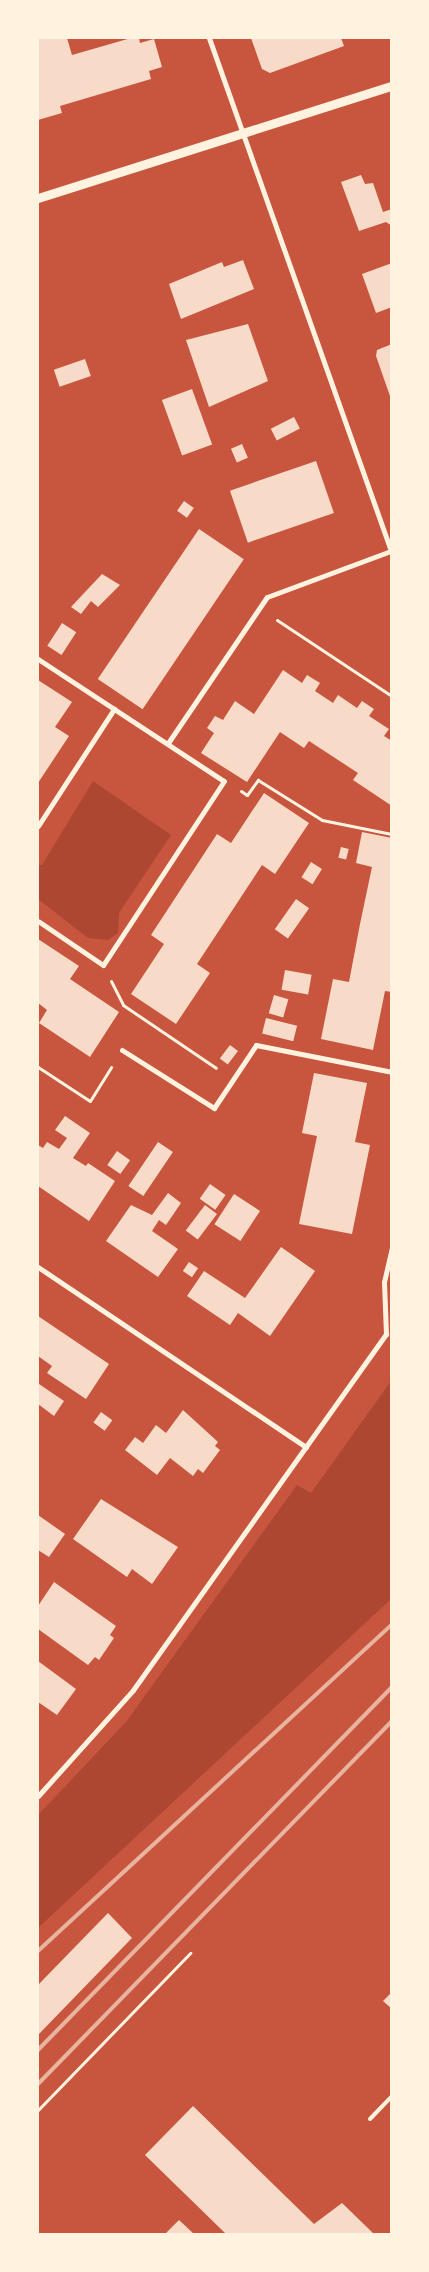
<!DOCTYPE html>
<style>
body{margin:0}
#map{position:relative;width:429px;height:2272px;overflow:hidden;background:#c8553d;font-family:Manrope,sans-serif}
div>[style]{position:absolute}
.green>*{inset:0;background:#ae4732}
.building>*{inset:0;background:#f7dbc8;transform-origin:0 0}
.path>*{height:3px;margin:-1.5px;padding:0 1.5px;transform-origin:1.5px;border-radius:1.5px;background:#fff3e0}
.service>*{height:4px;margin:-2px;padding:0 2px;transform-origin:2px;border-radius:2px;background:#fff3e0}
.minor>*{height:5px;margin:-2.5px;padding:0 2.5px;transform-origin:2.5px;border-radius:2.5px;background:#fff3e0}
.tertiary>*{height:9px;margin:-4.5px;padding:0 4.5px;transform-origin:4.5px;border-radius:4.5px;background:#fff3e0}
.rail>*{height:4px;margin:-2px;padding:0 2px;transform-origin:2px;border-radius:2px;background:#e9b49f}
span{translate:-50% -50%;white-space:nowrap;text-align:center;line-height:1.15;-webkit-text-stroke:4px #fff3e0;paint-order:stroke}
.frame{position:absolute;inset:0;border:39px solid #fff3e0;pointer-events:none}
</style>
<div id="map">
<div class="green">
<div style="clip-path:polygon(93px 781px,171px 835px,119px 913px,118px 933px,108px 940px,88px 938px,38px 899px,38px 865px,42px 865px)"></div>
<div style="clip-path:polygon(391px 1381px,391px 1599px,38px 1928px,38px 1815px,126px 1722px,297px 1485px,311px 1493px)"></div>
</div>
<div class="building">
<div style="clip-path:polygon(38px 38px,67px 38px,72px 55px,131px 38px,139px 38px,140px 43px,154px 39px,162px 67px,149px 71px,151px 79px,60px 106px,62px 113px,38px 120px)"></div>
<div style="clip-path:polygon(251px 38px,341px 38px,344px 46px,270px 73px,262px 69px)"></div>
<div style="clip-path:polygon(361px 175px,365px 184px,373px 183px,383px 212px,392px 209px,392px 226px,386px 222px,359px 231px,341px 182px)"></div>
<div style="clip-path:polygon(243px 260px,254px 289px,181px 319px,169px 284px,222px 262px,224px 267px)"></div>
<div style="clip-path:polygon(392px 263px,392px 307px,376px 313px,362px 274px)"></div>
<div style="clip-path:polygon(248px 324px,268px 381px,209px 407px,186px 340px)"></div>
<div style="clip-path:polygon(392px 344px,392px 399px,391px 399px,376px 356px,377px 350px)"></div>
<div style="left:85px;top:359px;width:18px;height:33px;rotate:71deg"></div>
<div style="left:192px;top:389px;width:59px;height:32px;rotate:70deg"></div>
<div style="left:294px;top:417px;width:13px;height:26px;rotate:63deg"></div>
<div style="left:242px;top:444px;width:15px;height:12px;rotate:67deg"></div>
<div style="left:316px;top:461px;width:55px;height:91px;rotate:71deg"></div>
<div style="left:184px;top:501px;width:12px;height:12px;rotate:35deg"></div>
<div style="left:199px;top:529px;width:54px;height:181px;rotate:34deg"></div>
<div style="clip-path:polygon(102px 574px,120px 585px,98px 607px,91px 601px,81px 614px,71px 607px)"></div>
<div style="left:62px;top:623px;width:17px;height:27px;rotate:33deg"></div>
<div style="clip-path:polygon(283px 670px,302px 683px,307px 675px,320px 683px,315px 691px,333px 703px,338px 695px,357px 708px,362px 701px,374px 709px,369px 716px,389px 729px,384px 736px,392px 741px,392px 806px,353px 780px,358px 773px,309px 741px,304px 748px,280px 732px,247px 782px,201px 753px,214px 733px,207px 728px,215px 716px,223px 720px,235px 701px,254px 714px)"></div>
<div style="clip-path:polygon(38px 680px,72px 702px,55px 727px,69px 736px,38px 783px)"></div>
<div style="clip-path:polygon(264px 793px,309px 823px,275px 874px,262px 865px,197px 964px,210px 973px,176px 1024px,131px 994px,164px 944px,151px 935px,217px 834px,231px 843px)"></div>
<div style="clip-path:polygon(362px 832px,392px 838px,392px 992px,385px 991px,373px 1050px,321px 1039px,333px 979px,349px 982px,360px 924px,372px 867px,356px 863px)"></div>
<div style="left:341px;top:847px;width:8px;height:11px;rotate:14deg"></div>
<div style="left:311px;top:862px;width:13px;height:18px;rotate:32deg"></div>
<div style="left:296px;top:899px;width:16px;height:37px;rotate:35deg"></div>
<div style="clip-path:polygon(38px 939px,79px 966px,70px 979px,119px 1012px,90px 1057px,39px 1023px,47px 1010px,38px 1003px)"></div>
<div style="left:285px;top:970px;width:27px;height:20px;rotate:10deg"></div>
<div style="left:274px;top:995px;width:15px;height:19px;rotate:16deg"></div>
<div style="left:266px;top:1018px;width:32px;height:16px;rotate:14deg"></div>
<div style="left:230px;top:1045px;width:10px;height:17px;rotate:37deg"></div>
<div style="clip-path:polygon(314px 1073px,367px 1083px,355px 1142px,370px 1145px,352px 1234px,299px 1224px,317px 1136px,302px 1133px)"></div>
<div style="clip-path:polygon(65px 1116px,90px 1133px,73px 1158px,86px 1166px,88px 1163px,115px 1181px,89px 1221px,38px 1186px,38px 1145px,43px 1148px,47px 1142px,59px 1149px,67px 1138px,55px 1130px)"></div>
<div style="left:158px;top:1142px;width:18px;height:53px;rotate:34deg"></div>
<div style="left:117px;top:1151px;width:16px;height:17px;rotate:35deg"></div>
<div style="left:210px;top:1184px;width:19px;height:18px;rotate:35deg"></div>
<div style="clip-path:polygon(168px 1193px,181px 1203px,166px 1225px,159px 1220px,152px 1231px,178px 1249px,158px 1277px,106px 1241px,131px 1205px,152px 1215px)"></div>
<div style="left:234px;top:1194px;width:31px;height:36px;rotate:33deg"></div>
<div style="left:205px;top:1205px;width:15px;height:32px;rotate:37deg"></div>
<div style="clip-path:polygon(281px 1247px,315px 1271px,270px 1336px,238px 1313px,230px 1325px,187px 1296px,204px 1271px,245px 1298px)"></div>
<div style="left:189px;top:1262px;width:11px;height:11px;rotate:34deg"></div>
<div style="clip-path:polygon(38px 1316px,109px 1364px,86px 1399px,47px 1373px,52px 1366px,38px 1356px)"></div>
<div style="clip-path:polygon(39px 1384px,64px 1401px,54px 1416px,38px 1404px)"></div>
<div style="clip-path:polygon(183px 1410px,218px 1442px,215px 1446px,220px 1450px,203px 1473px,198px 1469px,193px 1476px,170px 1458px,157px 1475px,125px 1450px,135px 1437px,143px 1443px,156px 1425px,166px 1433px)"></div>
<div style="left:101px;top:1412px;width:14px;height:13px;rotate:36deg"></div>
<div style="clip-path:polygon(101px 1499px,178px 1547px,152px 1584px,132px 1569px,127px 1577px,73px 1539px)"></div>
<div style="clip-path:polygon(38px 1515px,65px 1534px,49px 1557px,38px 1550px)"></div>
<div style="clip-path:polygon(54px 1582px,116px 1626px,110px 1635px,114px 1638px,99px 1660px,95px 1657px,88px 1665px,38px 1629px,38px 1606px)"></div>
<div style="clip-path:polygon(38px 1661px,76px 1689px,57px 1715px,38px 1702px)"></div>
<div style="clip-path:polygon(108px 1913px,132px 1938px,38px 2035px,38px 1985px)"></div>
<div style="clip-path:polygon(392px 1992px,392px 2009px,383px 2001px)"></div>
<div style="clip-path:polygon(193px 2106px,314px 2224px,342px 2203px,374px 2234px,226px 2234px,145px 2155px)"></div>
<div style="clip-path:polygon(179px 2220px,194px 2234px,165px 2234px)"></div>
</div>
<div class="path">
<div style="left:277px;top:620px;width:138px;rotate:33.5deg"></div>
<div style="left:241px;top:791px;width:7px;rotate:34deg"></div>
<div style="left:247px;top:795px;width:19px;rotate:-54deg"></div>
<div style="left:258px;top:780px;width:75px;rotate:32deg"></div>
<div style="left:322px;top:820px;width:71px;rotate:11.3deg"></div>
<div style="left:111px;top:981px;width:27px;rotate:63deg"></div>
<div style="left:123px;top:1005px;width:112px;rotate:34.1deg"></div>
<div style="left:38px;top:1067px;width:62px;rotate:33.2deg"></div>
<div style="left:90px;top:1101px;width:40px;rotate:-58deg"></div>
<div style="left:38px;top:2110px;width:219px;rotate:-45.9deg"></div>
</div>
<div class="service">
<div style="left:370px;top:2119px;width:32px;rotate:-46deg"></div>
</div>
<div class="minor">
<div style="left:38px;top:659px;width:222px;rotate:33.3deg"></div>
<div style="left:224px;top:781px;width:220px;rotate:123.3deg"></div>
<div style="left:103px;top:965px;width:78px;rotate:-145.9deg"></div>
<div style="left:168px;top:743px;width:176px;rotate:-55.9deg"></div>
<div style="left:267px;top:597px;width:132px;rotate:-20.4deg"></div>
<div style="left:391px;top:551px;width:544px;rotate:-109.53deg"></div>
<div style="left:38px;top:826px;width:140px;rotate:-57deg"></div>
<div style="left:122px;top:1050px;width:109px;rotate:32.2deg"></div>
<div style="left:214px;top:1108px;width:76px;rotate:-56.3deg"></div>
<div style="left:256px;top:1045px;width:139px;rotate:11.2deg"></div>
<div style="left:38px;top:1267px;width:323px;rotate:33.9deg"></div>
<div style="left:386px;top:1334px;width:52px;rotate:-92.2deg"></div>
<div style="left:384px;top:1282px;width:36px;rotate:-77deg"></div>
<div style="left:38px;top:1796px;width:142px;rotate:-48.1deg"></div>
<div style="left:133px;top:1690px;width:437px;rotate:-54.6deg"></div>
</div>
<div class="tertiary">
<div style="left:38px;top:198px;width:371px;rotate:-17.6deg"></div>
</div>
<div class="rail">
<div style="left:38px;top:1951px;width:482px;rotate:-42.7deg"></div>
<div style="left:38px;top:2050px;width:507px;rotate:-45.72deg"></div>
<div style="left:38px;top:2084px;width:507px;rotate:-45.72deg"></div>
</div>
<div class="frame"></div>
</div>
